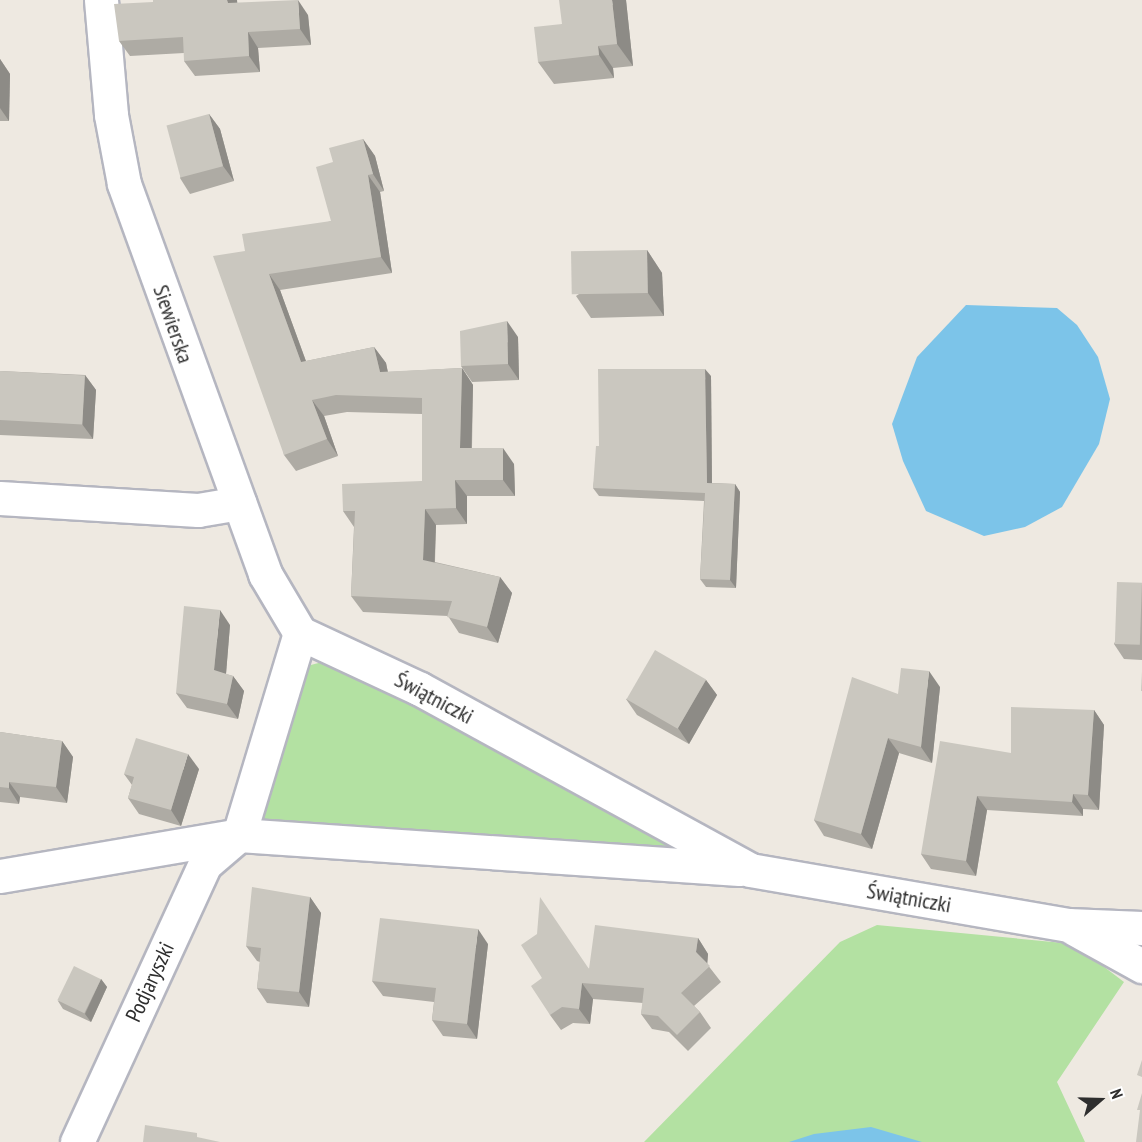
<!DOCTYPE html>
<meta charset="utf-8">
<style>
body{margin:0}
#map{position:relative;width:1142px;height:1142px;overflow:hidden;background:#eee9e1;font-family:"PT Sans Narrow",sans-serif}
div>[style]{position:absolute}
.green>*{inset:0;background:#b3e1a2}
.water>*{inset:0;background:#7cc4e9}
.roads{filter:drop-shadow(2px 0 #b5b6c0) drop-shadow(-2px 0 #b5b6c0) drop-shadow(0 2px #b5b6c0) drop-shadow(0 -2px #b5b6c0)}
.minor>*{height:33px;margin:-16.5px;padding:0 16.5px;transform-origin:16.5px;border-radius:16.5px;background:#fff}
.wall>*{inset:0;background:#aeaba4}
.shaded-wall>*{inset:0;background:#8d8b86}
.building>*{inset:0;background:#cac7bf;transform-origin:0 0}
span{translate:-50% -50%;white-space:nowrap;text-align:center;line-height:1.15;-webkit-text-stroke:6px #fff;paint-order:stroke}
.street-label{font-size:22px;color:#2e2e2e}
.north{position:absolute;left:1070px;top:1070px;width:60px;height:60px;-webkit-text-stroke:4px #fff;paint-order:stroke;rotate:70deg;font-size:16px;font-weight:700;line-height:24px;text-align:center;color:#2e2e2e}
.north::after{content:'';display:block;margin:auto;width:21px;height:27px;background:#2e2e2e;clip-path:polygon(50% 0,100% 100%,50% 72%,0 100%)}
</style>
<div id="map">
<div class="green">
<div style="clip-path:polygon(338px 658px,428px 706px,685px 855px,259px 820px,299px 668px)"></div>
<div style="clip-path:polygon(877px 925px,1074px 944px,1124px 982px,1057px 1082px,1085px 1142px,644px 1142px,840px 942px)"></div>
</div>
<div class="water">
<div style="clip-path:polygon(966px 305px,1057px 308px,1077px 325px,1098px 357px,1110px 399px,1099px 444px,1062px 507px,1025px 527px,984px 536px,926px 511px,903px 461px,892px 424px,917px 357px)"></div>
<div style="clip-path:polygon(871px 1127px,922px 1142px,789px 1142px,814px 1134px)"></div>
</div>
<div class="roads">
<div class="minor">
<div style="left:101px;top:0;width:115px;rotate:85deg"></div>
<div style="left:111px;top:115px;width:70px;rotate:79.3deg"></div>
<div style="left:124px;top:184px;width:415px;rotate:70.1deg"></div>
<div style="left:265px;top:574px;width:69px;rotate:59.3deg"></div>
<div style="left:0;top:498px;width:198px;rotate:3.5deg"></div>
<div style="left:198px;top:510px;width:42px;rotate:-9.7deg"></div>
<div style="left:300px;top:633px;width:132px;rotate:25deg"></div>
<div style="left:420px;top:689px;width:376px;rotate:28.7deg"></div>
<div style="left:750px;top:870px;width:323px;rotate:9.8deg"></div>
<div style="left:1068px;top:925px;width:74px;rotate:2.3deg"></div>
<div style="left:239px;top:835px;width:211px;rotate:-73.2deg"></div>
<div style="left:0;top:876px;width:242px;rotate:-9.7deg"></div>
<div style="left:239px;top:835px;width:501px;rotate:3.89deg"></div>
<div style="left:1075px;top:929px;width:77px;rotate:28.9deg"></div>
<div style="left:77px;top:1142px;width:306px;rotate:-65.3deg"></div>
<div style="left:205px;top:864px;width:45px;rotate:-40.5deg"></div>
</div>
</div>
<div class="wall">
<div style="clip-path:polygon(153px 0,237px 0,237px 3px,308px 15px,311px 45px,258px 48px,260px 72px,195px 76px,184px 61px,184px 53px,130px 56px,119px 41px,153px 2px)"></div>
<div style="clip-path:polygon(626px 0,633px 66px,613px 68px,614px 78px,554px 84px,538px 62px,562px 24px)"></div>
<div style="clip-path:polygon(0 59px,10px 74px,9px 121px,0 121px)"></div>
<div style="clip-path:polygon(209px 114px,220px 129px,234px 181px,190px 194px,180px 178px)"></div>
<div style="clip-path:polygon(363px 139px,375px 156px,384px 191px,380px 192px,392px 273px,280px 290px,306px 361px,374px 347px,386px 363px,388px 372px,462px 368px,473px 385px,472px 448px,514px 464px,515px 496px,467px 496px,467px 524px,436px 525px,435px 562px,500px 577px,512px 593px,498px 643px,459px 633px,448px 616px,363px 612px,351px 596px,354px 527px,343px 511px,422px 481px,422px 414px,347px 412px,324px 416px,338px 456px,296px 471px,284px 455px,245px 251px,331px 221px,333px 162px)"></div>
<div style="clip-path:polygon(647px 250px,662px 273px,664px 316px,591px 318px,576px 296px)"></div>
<div style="clip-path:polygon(518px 337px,519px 380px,472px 382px,461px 366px)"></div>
<div style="clip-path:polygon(0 371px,85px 375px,96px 390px,93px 439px,0 435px)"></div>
<div style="clip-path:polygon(711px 376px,712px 483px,735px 484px,740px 492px,736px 588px,706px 587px,700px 579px,704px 501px,599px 496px,593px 488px,599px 446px)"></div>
<div style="clip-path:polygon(1142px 583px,1142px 660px,1124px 659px,1114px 644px)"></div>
<div style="clip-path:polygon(230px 625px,226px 674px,233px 676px,244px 691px,238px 719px,187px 708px,176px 693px)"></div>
<div style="clip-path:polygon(706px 680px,717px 695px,689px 744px,637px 715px,626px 699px)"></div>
<div style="clip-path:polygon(940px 687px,932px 763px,899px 753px,872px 849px,824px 836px,814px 820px,898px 694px)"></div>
<div style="clip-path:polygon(1094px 710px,1104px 725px,1099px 810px,1083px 809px,1083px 816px,987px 810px,976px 876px,931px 869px,921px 854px,1011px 753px)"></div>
<div style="clip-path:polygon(0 732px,62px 741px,73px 757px,67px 803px,20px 797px,19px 804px,0 802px)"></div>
<div style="clip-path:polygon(199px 769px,181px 826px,139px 814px,128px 798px,132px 785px,124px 774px)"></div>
<div style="clip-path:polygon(310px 897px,321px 913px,309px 1007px,267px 1003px,257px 988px,260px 962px,257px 961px,246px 946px)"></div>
<div style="clip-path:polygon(537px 934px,589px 969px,698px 938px,708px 954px,707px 964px,721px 982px,694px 1006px,700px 1012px,711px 1028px,688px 1051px,669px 1032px,652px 1029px,641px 1014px,643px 1003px,593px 999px,590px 1024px,573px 1023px,561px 1030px,550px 1015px,542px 978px)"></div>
<div style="clip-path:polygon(488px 944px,477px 1039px,443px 1036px,432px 1020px,434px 1002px,383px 996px,372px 981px)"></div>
<div style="clip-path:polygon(101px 979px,107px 987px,91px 1022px,63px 1009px,58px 1001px)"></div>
</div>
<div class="shaded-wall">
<div style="clip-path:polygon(227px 0,237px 0,239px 19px,228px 3px)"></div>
<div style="clip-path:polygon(298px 0,308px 15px,311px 45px,300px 29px)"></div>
<div style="clip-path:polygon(612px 0,626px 0,633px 66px,617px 44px)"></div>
<div style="clip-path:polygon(248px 32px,258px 48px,260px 72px,249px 56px)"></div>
<div style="clip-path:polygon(598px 46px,613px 68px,614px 78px,599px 55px)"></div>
<div style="clip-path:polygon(0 59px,10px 74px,9px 121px,0 108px)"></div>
<div style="clip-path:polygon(209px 114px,220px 129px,234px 181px,223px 166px)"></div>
<div style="clip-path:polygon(363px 139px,375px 156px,384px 191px,373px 174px)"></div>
<div style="clip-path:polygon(368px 175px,380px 192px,392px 273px,381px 257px)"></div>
<div style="clip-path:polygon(647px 250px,662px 273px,664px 316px,648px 293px)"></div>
<div style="clip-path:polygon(269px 274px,280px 290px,312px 378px,301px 362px)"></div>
<div style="clip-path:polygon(507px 321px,518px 337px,519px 380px,508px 364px)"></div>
<div style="clip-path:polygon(374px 347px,386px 363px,391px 389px,380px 372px)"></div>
<div style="clip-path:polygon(462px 368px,473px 385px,471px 465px,460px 448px)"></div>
<div style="clip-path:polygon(705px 369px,711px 376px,712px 491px,707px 483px)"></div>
<div style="clip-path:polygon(85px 375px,96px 390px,93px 439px,82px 424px)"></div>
<div style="clip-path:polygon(312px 400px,324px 416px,338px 456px,327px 439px)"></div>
<div style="clip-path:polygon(503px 448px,514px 464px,515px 496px,503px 480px)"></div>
<div style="clip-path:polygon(455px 480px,467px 496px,467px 524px,456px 508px)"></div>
<div style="clip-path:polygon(735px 484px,740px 492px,736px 588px,730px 580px)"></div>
<div style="clip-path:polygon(425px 509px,436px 525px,434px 576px,423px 560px)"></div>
<div style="clip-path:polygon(500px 577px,512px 593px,498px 643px,487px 627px)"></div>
<div style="clip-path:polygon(220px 610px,230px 625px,225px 686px,214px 670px)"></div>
<div style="clip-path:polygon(929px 671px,940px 687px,932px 763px,921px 747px)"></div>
<div style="clip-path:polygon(233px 676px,244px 691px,238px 719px,227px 704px)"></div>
<div style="clip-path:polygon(706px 680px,717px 695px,689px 744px,678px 728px)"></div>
<div style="clip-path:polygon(1094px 710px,1104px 725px,1099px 810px,1088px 795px)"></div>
<div style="clip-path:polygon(888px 738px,899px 753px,872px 849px,861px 834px)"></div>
<div style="clip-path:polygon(62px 741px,73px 757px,67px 803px,56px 787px)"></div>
<div style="clip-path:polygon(188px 754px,199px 769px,181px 826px,171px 810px)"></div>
<div style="clip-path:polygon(9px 782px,20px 797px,19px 804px,9px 788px)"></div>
<div style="clip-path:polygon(1073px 794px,1083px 809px,1083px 816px,1072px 802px)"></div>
<div style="clip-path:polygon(977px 796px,987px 810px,976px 876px,966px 861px)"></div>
<div style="clip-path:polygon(310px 897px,321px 913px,309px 1007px,299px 992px)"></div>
<div style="clip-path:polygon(478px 929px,488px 944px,477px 1039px,467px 1024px)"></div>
<div style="clip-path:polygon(698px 938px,708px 954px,707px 967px,696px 952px)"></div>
<div style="clip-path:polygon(101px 979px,107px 987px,91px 1022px,85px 1014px)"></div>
<div style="clip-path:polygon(582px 983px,593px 999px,590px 1024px,579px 1009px)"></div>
</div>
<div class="building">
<div style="clip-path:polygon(153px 0,227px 0,228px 3px,298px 0,300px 29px,248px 32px,249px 56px,184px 61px,183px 37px,119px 41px,114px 4px,153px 2px)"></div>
<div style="clip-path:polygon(559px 0,612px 0,617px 44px,598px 46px,599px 55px,538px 62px,534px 27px,562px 24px)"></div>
<div style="left:209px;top:114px;width:54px;height:44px;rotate:75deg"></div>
<div style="clip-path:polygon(363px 139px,373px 174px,368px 175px,381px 257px,269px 274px,301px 362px,374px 347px,380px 372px,462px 368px,460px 448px,503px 448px,503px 480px,455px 480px,456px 508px,425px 509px,423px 560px,500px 577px,487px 627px,447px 617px,452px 601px,351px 596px,355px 511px,343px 511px,342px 484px,422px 481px,422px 398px,336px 395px,312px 400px,327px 439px,284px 455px,213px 256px,245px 251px,242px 234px,331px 221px,316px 167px,333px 162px,329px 148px)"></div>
<div style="left:647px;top:250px;width:43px;height:76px;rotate:89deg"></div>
<div style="clip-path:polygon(507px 321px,508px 364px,461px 366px,460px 331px)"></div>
<div style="clip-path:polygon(598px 369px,705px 369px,707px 483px,735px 484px,730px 580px,700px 579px,705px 493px,593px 488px,596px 446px,599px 446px)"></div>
<div style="left:0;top:371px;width:85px;height:49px;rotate:3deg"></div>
<div style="left:1117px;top:582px;width:25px;height:62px;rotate:2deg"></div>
<div style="clip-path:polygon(184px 606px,220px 610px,214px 670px,233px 676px,227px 704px,176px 693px)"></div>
<div style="left:655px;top:650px;width:59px;height:57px;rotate:30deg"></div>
<div style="clip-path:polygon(901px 668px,929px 671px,921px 747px,888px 738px,861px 834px,814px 820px,852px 677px,898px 694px)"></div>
<div style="clip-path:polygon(1142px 672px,1142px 691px,1141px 691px)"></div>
<div style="clip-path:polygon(1011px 707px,1094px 710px,1088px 795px,1073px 794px,1072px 802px,977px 796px,966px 861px,921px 854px,940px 741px,1011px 753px)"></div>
<div style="clip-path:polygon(0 732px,62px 741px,56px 787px,9px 782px,9px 788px,0 787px)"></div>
<div style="clip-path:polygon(136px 738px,188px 754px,171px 810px,128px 798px,134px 777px,124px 774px)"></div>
<div style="clip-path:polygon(252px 887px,310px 897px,299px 992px,257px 988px,261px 948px,246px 946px)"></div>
<div style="clip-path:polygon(540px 897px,589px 969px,595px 925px,698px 938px,696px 952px,710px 966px,681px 993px,700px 1012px,677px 1035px,658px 1016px,641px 1014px,644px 988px,582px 983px,579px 1009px,562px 1007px,550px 1015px,531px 986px,542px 978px,521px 945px,537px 934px)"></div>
<div style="clip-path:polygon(380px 918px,478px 929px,467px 1024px,432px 1020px,436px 988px,372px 981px)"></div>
<div style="left:74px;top:966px;width:30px;height:38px;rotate:26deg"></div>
<div style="clip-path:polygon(1142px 1060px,1142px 1077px,1137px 1075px)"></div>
<div style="clip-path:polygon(1142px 1093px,1142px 1142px,1136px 1142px,1140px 1110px,1137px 1110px)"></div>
<div style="clip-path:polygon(145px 1125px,197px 1133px,197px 1137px,220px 1142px,143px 1142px)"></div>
</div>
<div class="street-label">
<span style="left:173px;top:324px;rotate:71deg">Siewierska</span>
<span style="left:434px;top:698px;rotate:28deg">Świątniczki</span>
<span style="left:909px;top:898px;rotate:10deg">Świątniczki</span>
<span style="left:150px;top:982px;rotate:-65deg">Podjaryszki</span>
</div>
<div class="north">N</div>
</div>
